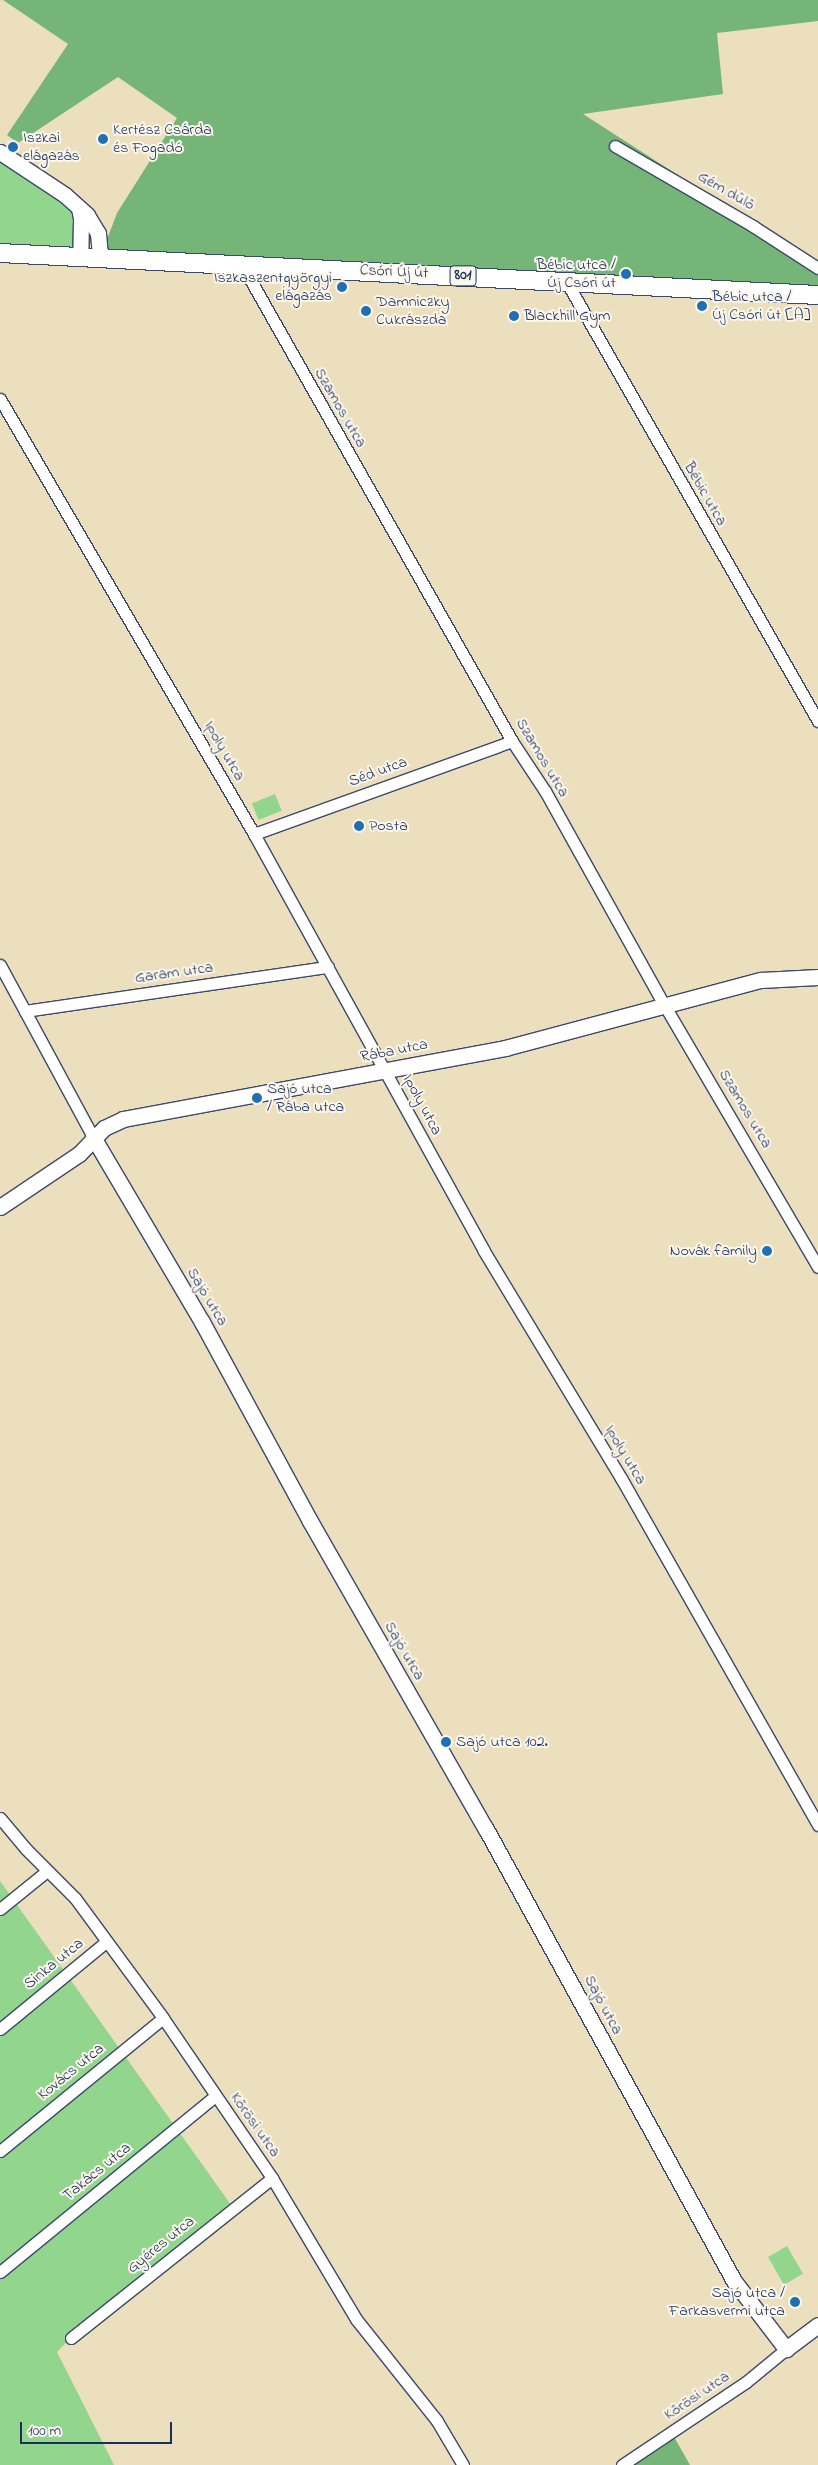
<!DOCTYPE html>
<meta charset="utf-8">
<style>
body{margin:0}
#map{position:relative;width:818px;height:2465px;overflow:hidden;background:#ecdfbd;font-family:"Indie Flower",sans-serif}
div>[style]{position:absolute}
.green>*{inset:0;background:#92d58d;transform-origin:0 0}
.forest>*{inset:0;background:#75b678}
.roads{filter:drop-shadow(1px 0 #3a496c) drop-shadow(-1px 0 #3a496c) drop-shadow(0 1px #3a496c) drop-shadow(0 -1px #3a496c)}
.street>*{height:11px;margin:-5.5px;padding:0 5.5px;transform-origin:5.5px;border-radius:5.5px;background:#fff}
.secondary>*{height:15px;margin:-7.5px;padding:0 7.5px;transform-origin:7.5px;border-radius:7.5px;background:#fff}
.primary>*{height:18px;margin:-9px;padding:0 9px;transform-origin:9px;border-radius:9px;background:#fff}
.dots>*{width:14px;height:14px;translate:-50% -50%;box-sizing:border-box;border:2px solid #fbf7ec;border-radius:50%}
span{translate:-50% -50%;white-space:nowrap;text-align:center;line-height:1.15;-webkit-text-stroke:4px #fbf7ec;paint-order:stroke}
.shield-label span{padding:1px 4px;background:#fbf7ec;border:1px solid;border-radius:4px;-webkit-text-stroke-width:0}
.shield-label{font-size:15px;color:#1b2f5e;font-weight:700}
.poi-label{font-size:16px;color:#1b2f5e}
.left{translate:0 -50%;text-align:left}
.right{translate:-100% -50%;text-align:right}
.street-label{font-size:16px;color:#1b2f5e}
.scale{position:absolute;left:20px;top:2422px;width:152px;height:22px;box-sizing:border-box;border:2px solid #1b2f5e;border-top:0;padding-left:6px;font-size:15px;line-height:18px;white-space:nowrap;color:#1b2f5e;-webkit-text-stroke:4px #fbf7ec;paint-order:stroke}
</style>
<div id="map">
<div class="green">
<div style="clip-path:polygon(0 152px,74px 203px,80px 257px,0 253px)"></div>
<div style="left:275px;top:794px;width:18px;height:25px;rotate:68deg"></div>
<div style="clip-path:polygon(0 1881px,234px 2209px,70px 2338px,57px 2352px,114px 2465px,0 2465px)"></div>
<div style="left:787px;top:2246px;width:32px;height:22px;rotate:60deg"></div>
</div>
<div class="forest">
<div style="clip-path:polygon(3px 0,818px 0,818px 21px,717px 33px,723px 94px,583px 114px,818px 265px,818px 295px,100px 258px,117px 213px,177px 118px,118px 77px,18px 143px,7px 135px,68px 44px)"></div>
<div style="clip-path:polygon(673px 2435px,690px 2465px,631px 2465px)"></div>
</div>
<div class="roads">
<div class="street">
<div style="left:615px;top:146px;width:160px;rotate:30.1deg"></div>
<div style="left:753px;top:226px;width:77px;rotate:32.9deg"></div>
<div style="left:242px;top:265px;width:547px;rotate:60.44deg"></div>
<div style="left:512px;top:741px;width:60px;rotate:56.6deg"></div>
<div style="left:545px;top:791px;width:248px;rotate:60.9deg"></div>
<div style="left:666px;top:1008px;width:300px;rotate:59.6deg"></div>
<div style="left:566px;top:281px;width:507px;rotate:60.2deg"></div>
<div style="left:0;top:399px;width:504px;rotate:59.72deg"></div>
<div style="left:254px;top:834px;width:476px;rotate:61.1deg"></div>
<div style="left:484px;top:1251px;width:265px;rotate:58.9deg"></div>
<div style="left:621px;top:1478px;width:399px;rotate:60.4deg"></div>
<div style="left:254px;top:834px;width:274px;rotate:-19.8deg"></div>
<div style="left:0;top:965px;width:196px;rotate:61.6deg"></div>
<div style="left:25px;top:1011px;width:306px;rotate:-8.3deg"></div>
<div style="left:0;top:1818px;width:40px;rotate:50deg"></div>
<div style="left:26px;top:1849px;width:69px;rotate:45deg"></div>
<div style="left:75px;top:1898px;width:149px;rotate:53.7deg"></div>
<div style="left:163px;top:2018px;width:194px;rotate:55.7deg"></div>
<div style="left:272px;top:2178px;width:164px;rotate:59.2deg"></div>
<div style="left:356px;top:2319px;width:130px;rotate:51.5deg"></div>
<div style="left:437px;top:2421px;width:51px;rotate:59.4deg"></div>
<div style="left:0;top:1909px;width:60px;rotate:-39deg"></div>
<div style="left:0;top:2029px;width:137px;rotate:-39.4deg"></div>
<div style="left:0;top:2151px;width:210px;rotate:-39.2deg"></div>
<div style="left:0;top:2272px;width:278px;rotate:-39.3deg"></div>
<div style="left:71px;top:2338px;width:257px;rotate:-38.5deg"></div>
<div style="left:622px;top:2465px;width:149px;rotate:-33.8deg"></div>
<div style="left:746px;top:2382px;width:52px;rotate:-39.5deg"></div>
</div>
<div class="secondary">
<div style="left:0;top:152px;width:78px;rotate:33.5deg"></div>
<div style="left:65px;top:195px;width:30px;rotate:42deg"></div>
<div style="left:87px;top:215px;width:21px;rotate:59deg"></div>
<div style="left:98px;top:233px;width:25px;rotate:85deg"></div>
<div style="left:79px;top:208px;width:10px;rotate:79deg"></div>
<div style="left:81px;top:218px;width:39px;rotate:91deg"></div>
<div style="left:93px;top:1137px;width:215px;rotate:59.5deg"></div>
<div style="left:202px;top:1322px;width:226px;rotate:61.5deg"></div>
<div style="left:310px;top:1521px;width:355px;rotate:60.3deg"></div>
<div style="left:486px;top:1829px;width:516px;rotate:61.25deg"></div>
<div style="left:734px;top:2281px;width:86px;rotate:52.6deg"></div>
<div style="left:786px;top:2349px;width:40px;rotate:-37deg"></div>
<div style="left:0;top:1207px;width:95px;rotate:-33.9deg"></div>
<div style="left:79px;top:1154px;width:36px;rotate:-46deg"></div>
<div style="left:104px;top:1128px;width:21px;rotate:-25deg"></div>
<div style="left:123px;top:1119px;width:389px;rotate:-10.5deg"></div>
<div style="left:505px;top:1048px;width:265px;rotate:-14.9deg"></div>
<div style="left:761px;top:980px;width:57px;rotate:-3deg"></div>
</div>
<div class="primary">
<div style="left:0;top:253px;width:819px;rotate:2.94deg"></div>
</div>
</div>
<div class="dots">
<div style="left:103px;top:139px;background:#1f6fb2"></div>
<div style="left:13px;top:147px;background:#1f6fb2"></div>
<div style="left:626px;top:274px;background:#1f6fb2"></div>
<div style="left:342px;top:287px;background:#1f6fb2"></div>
<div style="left:702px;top:306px;background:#1f6fb2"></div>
<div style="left:366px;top:311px;background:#1f6fb2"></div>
<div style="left:514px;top:316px;background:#1f6fb2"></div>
<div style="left:359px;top:826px;background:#1f6fb2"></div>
<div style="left:257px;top:1098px;background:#1f6fb2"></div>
<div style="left:767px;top:1251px;background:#1f6fb2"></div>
<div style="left:446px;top:1742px;background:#1f6fb2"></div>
<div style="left:795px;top:2302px;background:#1f6fb2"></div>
</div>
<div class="shield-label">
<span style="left:463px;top:276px">801</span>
</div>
<div class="poi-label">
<span class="left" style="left:113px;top:139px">Kertész Csárda<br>és Fogadó</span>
<span class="left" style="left:23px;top:147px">Iszkai<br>elágazás</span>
<span class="right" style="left:616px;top:274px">Bébic utca /<br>Új Csóri út</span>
<span class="right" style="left:332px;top:287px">Iszkaszentgyörgyi<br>elágazás</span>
<span class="left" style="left:712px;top:306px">Bébic utca /<br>Új Csóri út [A]</span>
<span class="left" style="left:376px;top:311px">Damniczky<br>Cukrászda</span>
<span class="left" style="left:524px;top:316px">Blackhill Gym</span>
<span class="left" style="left:369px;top:826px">Posta</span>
<span class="left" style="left:267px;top:1098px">Sajó utca<br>/ Rába utca</span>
<span class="right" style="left:757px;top:1251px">Novák family</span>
<span class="left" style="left:456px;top:1742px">Sajó utca 102.</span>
<span class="right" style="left:785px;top:2302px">Sajó utca /<br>Farkasvermi utca</span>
</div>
<div class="street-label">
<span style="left:726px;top:191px;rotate:30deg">Gém dűlő</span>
<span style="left:394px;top:272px;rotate:3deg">Csóri Új út</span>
<span style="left:340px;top:408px;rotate:60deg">Szamos utca</span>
<span style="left:705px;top:494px;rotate:60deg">Bébic utca</span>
<span style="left:224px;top:751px;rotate:60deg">Ipoly utca</span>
<span style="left:542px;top:758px;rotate:59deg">Szamos utca</span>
<span style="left:378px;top:772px;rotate:-20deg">Séd utca</span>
<span style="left:174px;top:973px;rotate:-8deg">Garam utca</span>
<span style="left:394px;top:1051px;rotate:-11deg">Rába utca</span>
<span style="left:422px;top:1105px;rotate:62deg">Ipoly utca</span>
<span style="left:745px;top:1109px;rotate:59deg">Szamos utca</span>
<span style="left:207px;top:1297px;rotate:59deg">Sajó utca</span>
<span style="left:625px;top:1455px;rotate:59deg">Ipoly utca</span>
<span style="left:404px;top:1651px;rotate:60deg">Sajó utca</span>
<span style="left:54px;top:1964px;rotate:-39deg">Sinka utca</span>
<span style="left:603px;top:2005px;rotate:62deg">Sajó utca</span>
<span style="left:71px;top:2072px;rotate:-39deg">Kovács utca</span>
<span style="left:255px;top:2125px;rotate:55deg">Kőrösi utca</span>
<span style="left:97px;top:2172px;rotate:-39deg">Takács utca</span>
<span style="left:161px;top:2245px;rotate:-39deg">Gyéres utca</span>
<span style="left:697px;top:2396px;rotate:-34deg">Kőrösi utca</span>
</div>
<div class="scale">100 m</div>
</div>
